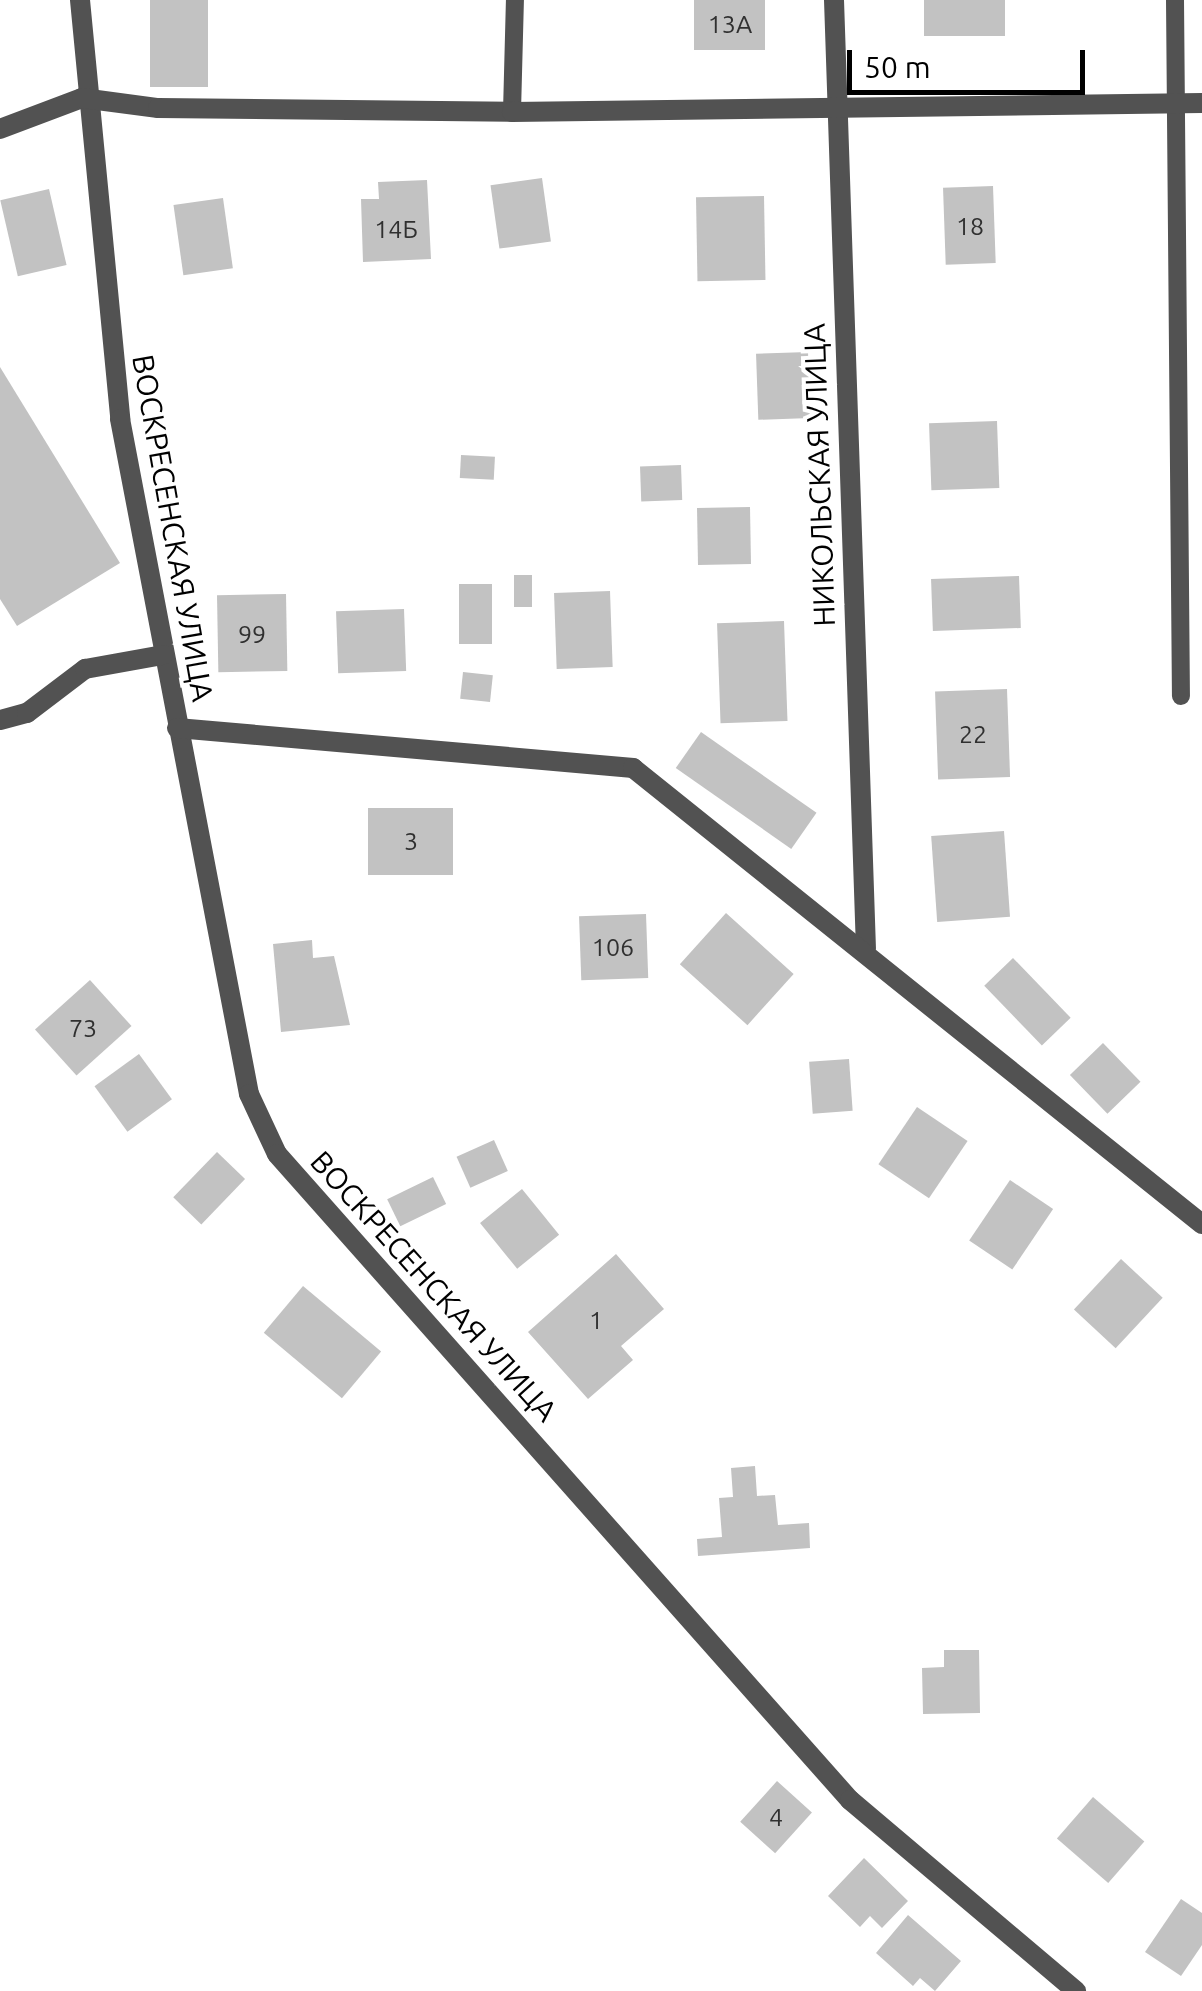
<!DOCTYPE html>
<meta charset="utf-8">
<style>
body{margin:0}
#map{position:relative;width:1202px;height:1991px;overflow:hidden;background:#fff;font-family:Ubuntu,sans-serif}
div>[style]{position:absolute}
.building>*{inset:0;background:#c2c2c2;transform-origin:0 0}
.lane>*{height:18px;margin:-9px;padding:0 9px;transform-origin:9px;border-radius:9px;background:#525252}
.street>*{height:20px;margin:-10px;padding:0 10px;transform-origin:10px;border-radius:10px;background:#525252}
span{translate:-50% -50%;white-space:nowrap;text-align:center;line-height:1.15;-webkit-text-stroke:8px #fff;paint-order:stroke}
.number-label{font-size:25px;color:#303030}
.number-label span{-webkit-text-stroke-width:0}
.street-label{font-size:30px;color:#000}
.scale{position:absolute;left:847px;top:50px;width:238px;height:45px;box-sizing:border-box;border:5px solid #000;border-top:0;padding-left:12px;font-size:30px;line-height:35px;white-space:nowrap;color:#000;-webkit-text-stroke:8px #fff;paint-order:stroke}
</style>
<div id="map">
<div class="building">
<div style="left:150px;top:0;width:58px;height:87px"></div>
<div style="left:694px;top:0;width:71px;height:50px"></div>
<div style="left:924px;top:0;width:81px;height:36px"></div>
<div style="left:542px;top:178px;width:64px;height:52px;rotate:82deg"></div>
<div style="clip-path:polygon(427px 180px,431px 259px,363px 262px,361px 199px,379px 199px,378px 182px)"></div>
<div style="left:993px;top:186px;width:77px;height:50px;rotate:88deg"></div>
<div style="left:49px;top:189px;width:78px;height:50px;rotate:77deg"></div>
<div style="left:764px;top:196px;width:84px;height:68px;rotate:89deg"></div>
<div style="left:223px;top:198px;width:71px;height:50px;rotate:82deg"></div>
<div style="left:808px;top:352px;width:66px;height:52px;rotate:88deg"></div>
<div style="clip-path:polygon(0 367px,120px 563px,17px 626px,0 599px)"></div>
<div style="left:997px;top:421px;width:67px;height:68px;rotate:88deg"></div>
<div style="left:461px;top:455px;width:34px;height:23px;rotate:3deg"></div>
<div style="left:681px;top:465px;width:35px;height:41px;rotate:88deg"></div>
<div style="left:750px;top:507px;width:57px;height:53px;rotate:89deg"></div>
<div style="left:514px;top:575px;width:18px;height:32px"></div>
<div style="left:1019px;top:576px;width:52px;height:88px;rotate:88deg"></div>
<div style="left:492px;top:584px;width:60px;height:33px;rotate:90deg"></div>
<div style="left:610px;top:591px;width:76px;height:56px;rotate:88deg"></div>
<div style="left:286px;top:594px;width:77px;height:69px;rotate:89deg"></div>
<div style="left:404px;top:609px;width:62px;height:68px;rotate:88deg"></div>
<div style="left:784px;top:621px;width:100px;height:67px;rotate:88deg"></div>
<div style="left:463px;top:672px;width:30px;height:27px;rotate:6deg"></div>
<div style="left:1007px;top:689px;width:88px;height:72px;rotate:88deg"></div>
<div style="left:701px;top:732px;width:141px;height:44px;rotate:35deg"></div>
<div style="left:368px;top:808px;width:85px;height:67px"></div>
<div style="left:1004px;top:831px;width:86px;height:73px;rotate:86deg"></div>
<div style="left:726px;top:913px;width:91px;height:69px;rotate:42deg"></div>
<div style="left:646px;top:914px;width:64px;height:67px;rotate:88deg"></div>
<div style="clip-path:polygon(312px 940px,313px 958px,334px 956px,350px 1025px,281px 1032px,273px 944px)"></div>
<div style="left:1013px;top:958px;width:83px;height:40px;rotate:46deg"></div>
<div style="left:90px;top:980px;width:62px;height:74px;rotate:48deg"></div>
<div style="left:1103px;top:1043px;width:54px;height:46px;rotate:46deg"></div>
<div style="left:139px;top:1054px;width:56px;height:55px;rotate:54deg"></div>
<div style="left:849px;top:1059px;width:52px;height:40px;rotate:86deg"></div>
<div style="left:917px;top:1107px;width:61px;height:69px;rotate:34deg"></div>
<div style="left:494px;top:1140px;width:34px;height:41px;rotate:66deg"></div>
<div style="left:217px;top:1152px;width:39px;height:63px;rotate:44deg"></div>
<div style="left:433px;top:1177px;width:30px;height:51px;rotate:64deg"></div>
<div style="left:1010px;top:1180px;width:52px;height:73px;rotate:34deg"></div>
<div style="left:522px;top:1189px;width:59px;height:54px;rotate:51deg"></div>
<div style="clip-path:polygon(616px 1254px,664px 1309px,621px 1346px,633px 1360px,588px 1399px,528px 1332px)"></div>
<div style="left:1121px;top:1259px;width:57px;height:69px;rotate:43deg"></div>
<div style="left:303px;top:1286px;width:102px;height:61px;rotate:40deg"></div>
<div style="clip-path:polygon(755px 1466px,757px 1496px,775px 1495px,778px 1525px,809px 1523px,810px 1548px,698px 1556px,697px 1539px,722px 1537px,719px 1498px,733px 1497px,731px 1468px)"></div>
<div style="clip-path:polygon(944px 1650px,979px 1650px,980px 1713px,923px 1714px,922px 1668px,944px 1667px)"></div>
<div style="left:777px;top:1781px;width:47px;height:55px;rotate:42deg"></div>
<div style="left:1093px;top:1797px;width:68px;height:55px;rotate:41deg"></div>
<div style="clip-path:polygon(864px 1858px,908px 1901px,882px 1928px,870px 1916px,860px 1927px,828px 1896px)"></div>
<div style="clip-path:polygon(1181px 1899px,1202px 1913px,1202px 1945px,1181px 1976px,1145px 1952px)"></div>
<div style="clip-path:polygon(908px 1915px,961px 1961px,935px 1991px,920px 1978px,913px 1986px,876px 1953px)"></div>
</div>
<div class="lane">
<div style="left:1175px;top:0;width:696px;rotate:89.51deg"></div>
<div style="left:512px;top:112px;width:112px;rotate:-88.5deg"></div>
</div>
<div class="street">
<div style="left:80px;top:0;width:421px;rotate:84.5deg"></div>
<div style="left:120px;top:419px;width:687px;rotate:79.18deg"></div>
<div style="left:249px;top:1094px;width:66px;rotate:65deg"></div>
<div style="left:277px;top:1154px;width:864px;rotate:48.43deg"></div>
<div style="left:850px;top:1800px;width:296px;rotate:40.2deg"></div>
<div style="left:834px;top:0;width:949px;rotate:88.07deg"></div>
<div style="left:0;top:129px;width:88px;rotate:-20.7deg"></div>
<div style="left:82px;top:98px;width:77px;rotate:7.5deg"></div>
<div style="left:158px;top:108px;width:354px;rotate:0.6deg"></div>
<div style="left:512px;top:112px;width:690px;rotate:-0.75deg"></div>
<div style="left:0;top:720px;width:28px;rotate:-15deg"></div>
<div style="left:27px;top:713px;width:73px;rotate:-37.2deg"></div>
<div style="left:85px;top:669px;width:79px;rotate:-10.2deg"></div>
<div style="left:177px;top:728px;width:458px;rotate:5deg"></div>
<div style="left:633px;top:768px;width:729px;rotate:38.71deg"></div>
</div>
<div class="number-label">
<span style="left:730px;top:24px">13А</span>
<span style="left:970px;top:226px">18</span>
<span style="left:396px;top:229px">14Б</span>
<span style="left:252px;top:634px">99</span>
<span style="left:973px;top:734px">22</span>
<span style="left:411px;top:841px">3</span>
<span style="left:613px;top:947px">106</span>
<span style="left:83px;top:1028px">73</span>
<span style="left:596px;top:1320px">1</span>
<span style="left:776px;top:1817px">4</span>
</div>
<div class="street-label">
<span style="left:819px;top:475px;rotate:-92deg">НИКОЛЬСКАЯ УЛИЦА</span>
<span style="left:173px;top:528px;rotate:80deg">ВОСКРЕСЕНСКАЯ УЛИЦА</span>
<span style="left:434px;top:1286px;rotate:48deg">ВОСКРЕСЕНСКАЯ УЛИЦА</span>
</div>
<div class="scale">50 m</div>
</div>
